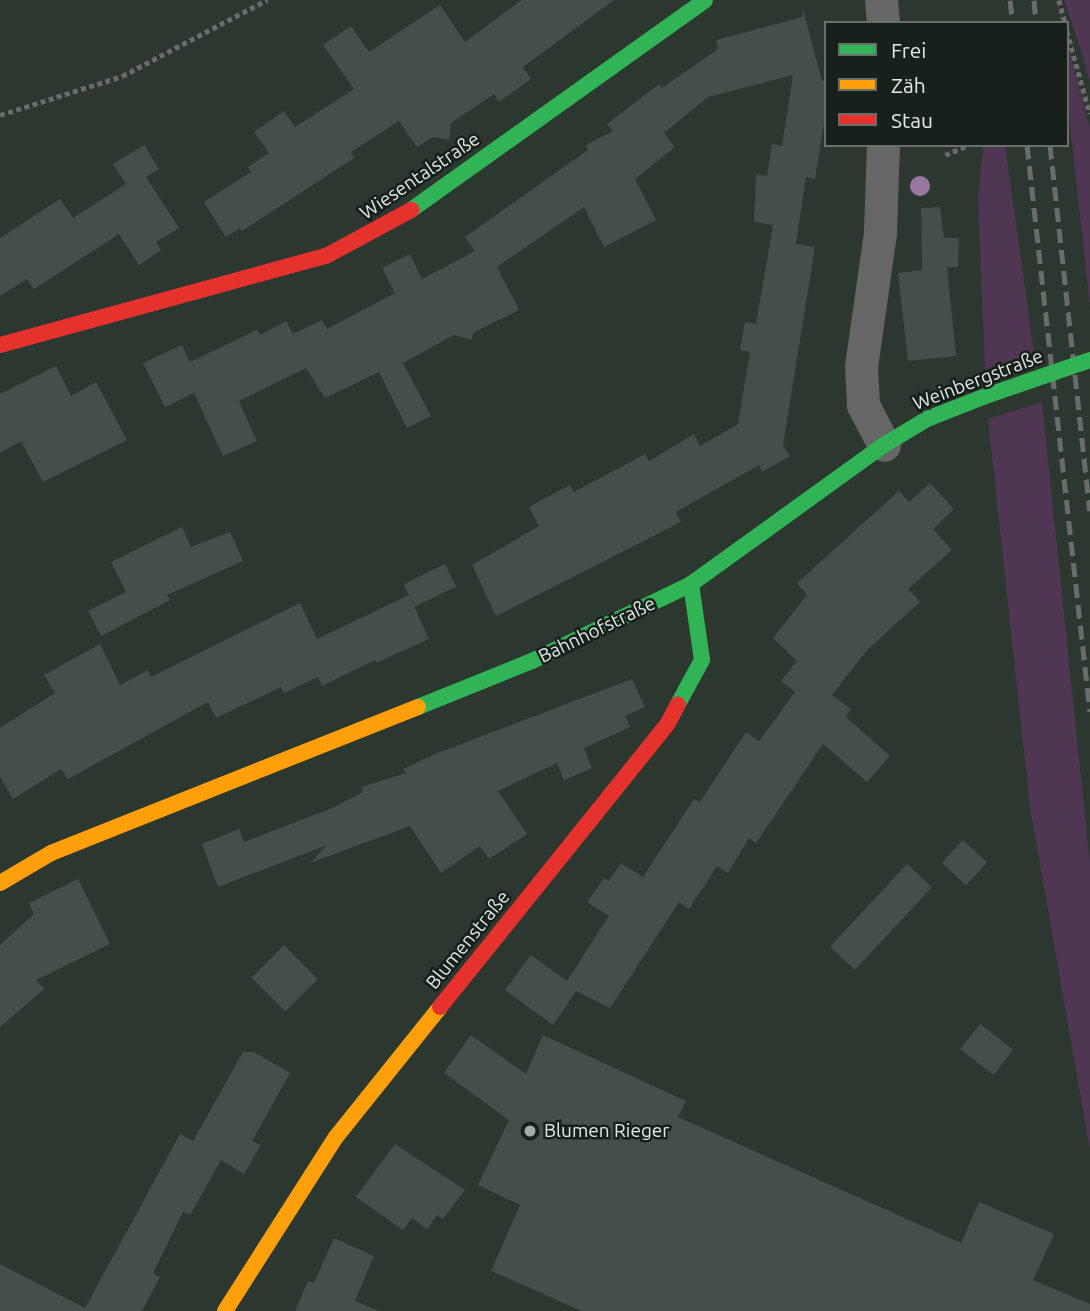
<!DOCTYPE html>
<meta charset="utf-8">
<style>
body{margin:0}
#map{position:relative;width:1090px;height:1311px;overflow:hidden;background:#2c3730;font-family:Ubuntu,sans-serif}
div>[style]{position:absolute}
.green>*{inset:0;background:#4f3653}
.building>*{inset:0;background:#454f49;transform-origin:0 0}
.path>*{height:4.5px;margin-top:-2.25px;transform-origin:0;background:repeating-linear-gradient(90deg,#696b6a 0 5px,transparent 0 8.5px)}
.street>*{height:33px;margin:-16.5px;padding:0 16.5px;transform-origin:16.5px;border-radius:16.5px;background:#666}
.fast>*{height:16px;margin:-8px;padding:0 8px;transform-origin:8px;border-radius:8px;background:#30b455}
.slow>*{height:16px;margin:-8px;padding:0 8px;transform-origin:8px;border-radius:8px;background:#ff9f0a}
.jam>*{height:16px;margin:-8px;padding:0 8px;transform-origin:8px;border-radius:8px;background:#e5322d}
.rail>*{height:5px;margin-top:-2.5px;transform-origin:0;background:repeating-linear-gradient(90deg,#686d6a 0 14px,transparent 0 21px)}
.fast-bridge>*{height:16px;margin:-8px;padding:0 8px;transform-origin:8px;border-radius:8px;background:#30b455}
.trees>*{width:20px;height:20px;margin:-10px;border-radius:50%;background:#9a77a0}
.dots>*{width:19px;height:19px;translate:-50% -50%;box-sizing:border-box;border:4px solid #17201a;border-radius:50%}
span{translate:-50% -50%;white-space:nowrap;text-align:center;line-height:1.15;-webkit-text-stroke:5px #17201a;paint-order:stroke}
.street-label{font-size:19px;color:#dfebe3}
.poi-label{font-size:19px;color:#dfebe3}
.left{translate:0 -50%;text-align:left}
.legend{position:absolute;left:824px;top:21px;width:245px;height:126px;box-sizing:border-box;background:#17201a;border:2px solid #67716a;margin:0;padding:9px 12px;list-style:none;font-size:21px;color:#dfebe3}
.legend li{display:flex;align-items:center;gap:14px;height:35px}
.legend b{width:35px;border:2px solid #67716a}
</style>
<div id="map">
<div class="green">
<div style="clip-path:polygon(1064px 0,1090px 0,1090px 82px,1080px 47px)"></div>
<div style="clip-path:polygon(1067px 43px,1090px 128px,1090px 307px,1067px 96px)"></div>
<div style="clip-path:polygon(983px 145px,1005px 145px,1034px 353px,985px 369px,978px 201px)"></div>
<div style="clip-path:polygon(1042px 402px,1090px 864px,1090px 1150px,1030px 807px,988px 419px)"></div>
</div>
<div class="building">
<div style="clip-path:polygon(522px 0,614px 0,523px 67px,531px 79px,499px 102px,494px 94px,451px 123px,449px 140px,433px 137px,417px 147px,399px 121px,351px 152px,354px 158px,242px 231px,240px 228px,226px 237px,204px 202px,251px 172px,248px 167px,269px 153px,254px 132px,284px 111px,295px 127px,354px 89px,323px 45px,351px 26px,369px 52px,440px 5px,465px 42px)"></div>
<div style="clip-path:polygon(803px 9px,822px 81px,826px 80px,826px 110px,815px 179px,806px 177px,796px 244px,815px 247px,783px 445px,790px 456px,762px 472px,759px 465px,676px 512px,681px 522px,496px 616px,472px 565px,539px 526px,529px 507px,570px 485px,574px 492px,645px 454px,649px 461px,694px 434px,700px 446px,738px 424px,750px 352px,740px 350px,745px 322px,756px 324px,773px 225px,754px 222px,756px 174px,767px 176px,772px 144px,782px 146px,793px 75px,708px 97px,664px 133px,675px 147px,635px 179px,656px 220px,604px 247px,584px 207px,497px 267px,519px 310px,474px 332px,471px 340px,454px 335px,403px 363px,431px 416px,407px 428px,379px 372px,325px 398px,306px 368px,239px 401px,257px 441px,223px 456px,194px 393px,165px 407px,143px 363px,182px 345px,190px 362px,257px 330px,260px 335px,286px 321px,293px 334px,322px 320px,327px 329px,395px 293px,382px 268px,410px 254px,422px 279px,475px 251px,465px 237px,588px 150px,586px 145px,613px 131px,607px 124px,659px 84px,662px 88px,718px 49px,716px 40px,802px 17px)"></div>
<div style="clip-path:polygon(144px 145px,159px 169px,146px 177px,179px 228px,156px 242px,161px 250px,139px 265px,119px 234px,34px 289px,27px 279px,0 296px,0 238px,60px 199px,73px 218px,126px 184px,113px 164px)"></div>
<div style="clip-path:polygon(940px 207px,944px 238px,959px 238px,958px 267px,947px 267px,956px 356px,908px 361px,898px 273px,922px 270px,921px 208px)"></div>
<div style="clip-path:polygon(56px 366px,71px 396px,96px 382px,127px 440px,43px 482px,21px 441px,0 453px,0 394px)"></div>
<div style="clip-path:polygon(930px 483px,954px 509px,933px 529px,952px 550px,908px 589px,920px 602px,867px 650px,832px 695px,851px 709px,846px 717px,890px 756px,867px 782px,823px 744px,756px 843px,749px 838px,728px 873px,717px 866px,689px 909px,679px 902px,610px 1008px,576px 991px,553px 1025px,505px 990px,531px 955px,567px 981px,609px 916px,587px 902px,604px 878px,609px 881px,621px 863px,643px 877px,694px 799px,700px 802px,746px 732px,759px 741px,795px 692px,781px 681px,797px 661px,773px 638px,807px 595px,797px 583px,899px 491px,909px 502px)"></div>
<div style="clip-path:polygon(182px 527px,191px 547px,230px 532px,243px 561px,167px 595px,170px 600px,101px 636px,88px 611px,126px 592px,111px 562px)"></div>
<div style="left:445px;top:564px;width:25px;height:46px;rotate:64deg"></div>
<div style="clip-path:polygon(409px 595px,429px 639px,376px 663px,375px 660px,322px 686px,318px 677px,284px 693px,281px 687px,216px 718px,208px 702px,68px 779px,61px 769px,13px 799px,0 777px,0 728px,55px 693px,44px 675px,100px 644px,120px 685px,148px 670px,151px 677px,300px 603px,317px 639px)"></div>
<div style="clip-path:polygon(632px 679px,645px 707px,625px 716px,630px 727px,584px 748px,592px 768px,564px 780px,557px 763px,498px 791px,527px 834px,489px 859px,480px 846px,441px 873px,410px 826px,310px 863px,327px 845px,218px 887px,202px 844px,239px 829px,244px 842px,332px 808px,363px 792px,361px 787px,406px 773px,403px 769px,435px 754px)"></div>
<div style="left:963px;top:840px;width:33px;height:31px;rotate:43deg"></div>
<div style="left:907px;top:864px;width:34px;height:113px;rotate:43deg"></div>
<div style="clip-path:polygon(78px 879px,110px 944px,36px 980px,44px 989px,0 1027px,0 945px,34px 914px,29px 903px)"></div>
<div style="left:284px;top:945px;width:48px;height:46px;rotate:45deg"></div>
<div style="left:980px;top:1024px;width:42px;height:32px;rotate:38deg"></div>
<div style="clip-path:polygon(471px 1035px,526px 1074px,543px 1035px,686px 1101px,678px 1117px,961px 1243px,979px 1202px,1054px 1234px,1033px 1280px,1090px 1304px,1090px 1311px,582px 1311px,491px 1271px,520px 1205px,478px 1185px,509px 1120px,444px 1073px)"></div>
<div style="clip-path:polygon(243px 1052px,254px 1052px,290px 1073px,252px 1141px,261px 1145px,244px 1174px,221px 1160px,190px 1215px,183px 1212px,153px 1273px,160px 1277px,142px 1311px,0 1311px,0 1264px,85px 1308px,180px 1134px,193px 1141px)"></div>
<div style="clip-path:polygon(395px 1144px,465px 1190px,443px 1219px,437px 1215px,427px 1229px,412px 1218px,403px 1230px,356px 1197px)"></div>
<div style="clip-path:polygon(334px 1238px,374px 1256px,355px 1301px,379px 1311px,295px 1311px,308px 1281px,314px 1283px)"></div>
</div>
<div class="path">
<div style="left:1059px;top:0;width:24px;rotate:75deg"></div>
<div style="left:1067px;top:31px;width:86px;rotate:74.5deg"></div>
<div style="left:0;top:115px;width:128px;rotate:-17.7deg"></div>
<div style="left:122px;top:76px;width:164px;rotate:-27.7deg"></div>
<div style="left:945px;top:155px;width:25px;rotate:-23deg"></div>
</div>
<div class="street">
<div style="left:881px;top:0;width:23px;rotate:85deg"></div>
<div style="left:883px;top:145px;width:88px;rotate:92deg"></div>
<div style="left:880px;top:233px;width:134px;rotate:98.1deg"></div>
<div style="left:861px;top:366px;width:39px;rotate:87deg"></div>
<div style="left:863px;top:405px;width:45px;rotate:62.3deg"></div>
</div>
<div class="fast">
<div style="left:411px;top:210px;width:361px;rotate:-35.5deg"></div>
<div style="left:678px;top:704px;width:50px;rotate:-61.4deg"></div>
<div style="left:702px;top:660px;width:77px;rotate:-98.2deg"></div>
<div style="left:418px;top:707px;width:123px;rotate:-22deg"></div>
<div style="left:532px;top:661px;width:177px;rotate:-25.8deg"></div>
<div style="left:691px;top:584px;width:238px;rotate:-35.8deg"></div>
<div style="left:884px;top:445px;width:50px;rotate:-31.2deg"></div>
<div style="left:927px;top:419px;width:60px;rotate:-21.4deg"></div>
</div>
<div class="slow">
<div style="left:0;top:883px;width:59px;rotate:-30.5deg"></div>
<div style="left:51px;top:853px;width:395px;rotate:-21.7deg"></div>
<div style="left:225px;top:1311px;width:206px;rotate:-57.5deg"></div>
<div style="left:336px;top:1137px;width:166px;rotate:-51.3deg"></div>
</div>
<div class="jam">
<div style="left:0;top:345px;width:338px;rotate:-15.3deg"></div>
<div style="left:326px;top:256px;width:97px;rotate:-28.4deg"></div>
<div style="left:440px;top:1007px;width:364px;rotate:-51.2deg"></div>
<div style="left:668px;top:723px;width:21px;rotate:-62deg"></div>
</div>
<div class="rail">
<div style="left:1010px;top:0;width:23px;rotate:83deg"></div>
<div style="left:1034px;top:0;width:23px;rotate:85deg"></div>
<div style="left:1027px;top:145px;width:570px;rotate:83.66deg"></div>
<div style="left:1050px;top:145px;width:368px;rotate:83.8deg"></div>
</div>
<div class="fast-bridge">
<div style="left:983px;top:397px;width:113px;rotate:-19.1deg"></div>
</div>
<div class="trees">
<div style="left:920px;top:186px"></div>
</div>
<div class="dots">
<div style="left:530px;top:1131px;background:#a0aca4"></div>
</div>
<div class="street-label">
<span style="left:420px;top:176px;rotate:-34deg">Wiesentalstraße</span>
<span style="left:978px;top:380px;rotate:-21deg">Weinbergstraße</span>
<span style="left:597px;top:630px;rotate:-26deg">Bahnhofstraße</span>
<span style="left:468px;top:940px;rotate:-51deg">Blumenstraße</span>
</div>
<div class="poi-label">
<span class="left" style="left:544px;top:1131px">Blumen Rieger</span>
</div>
<ul class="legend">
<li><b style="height:9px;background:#30b455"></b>Frei</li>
<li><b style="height:9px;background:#ff9f0a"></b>Zäh</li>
<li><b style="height:9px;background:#e5322d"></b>Stau</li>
</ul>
</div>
